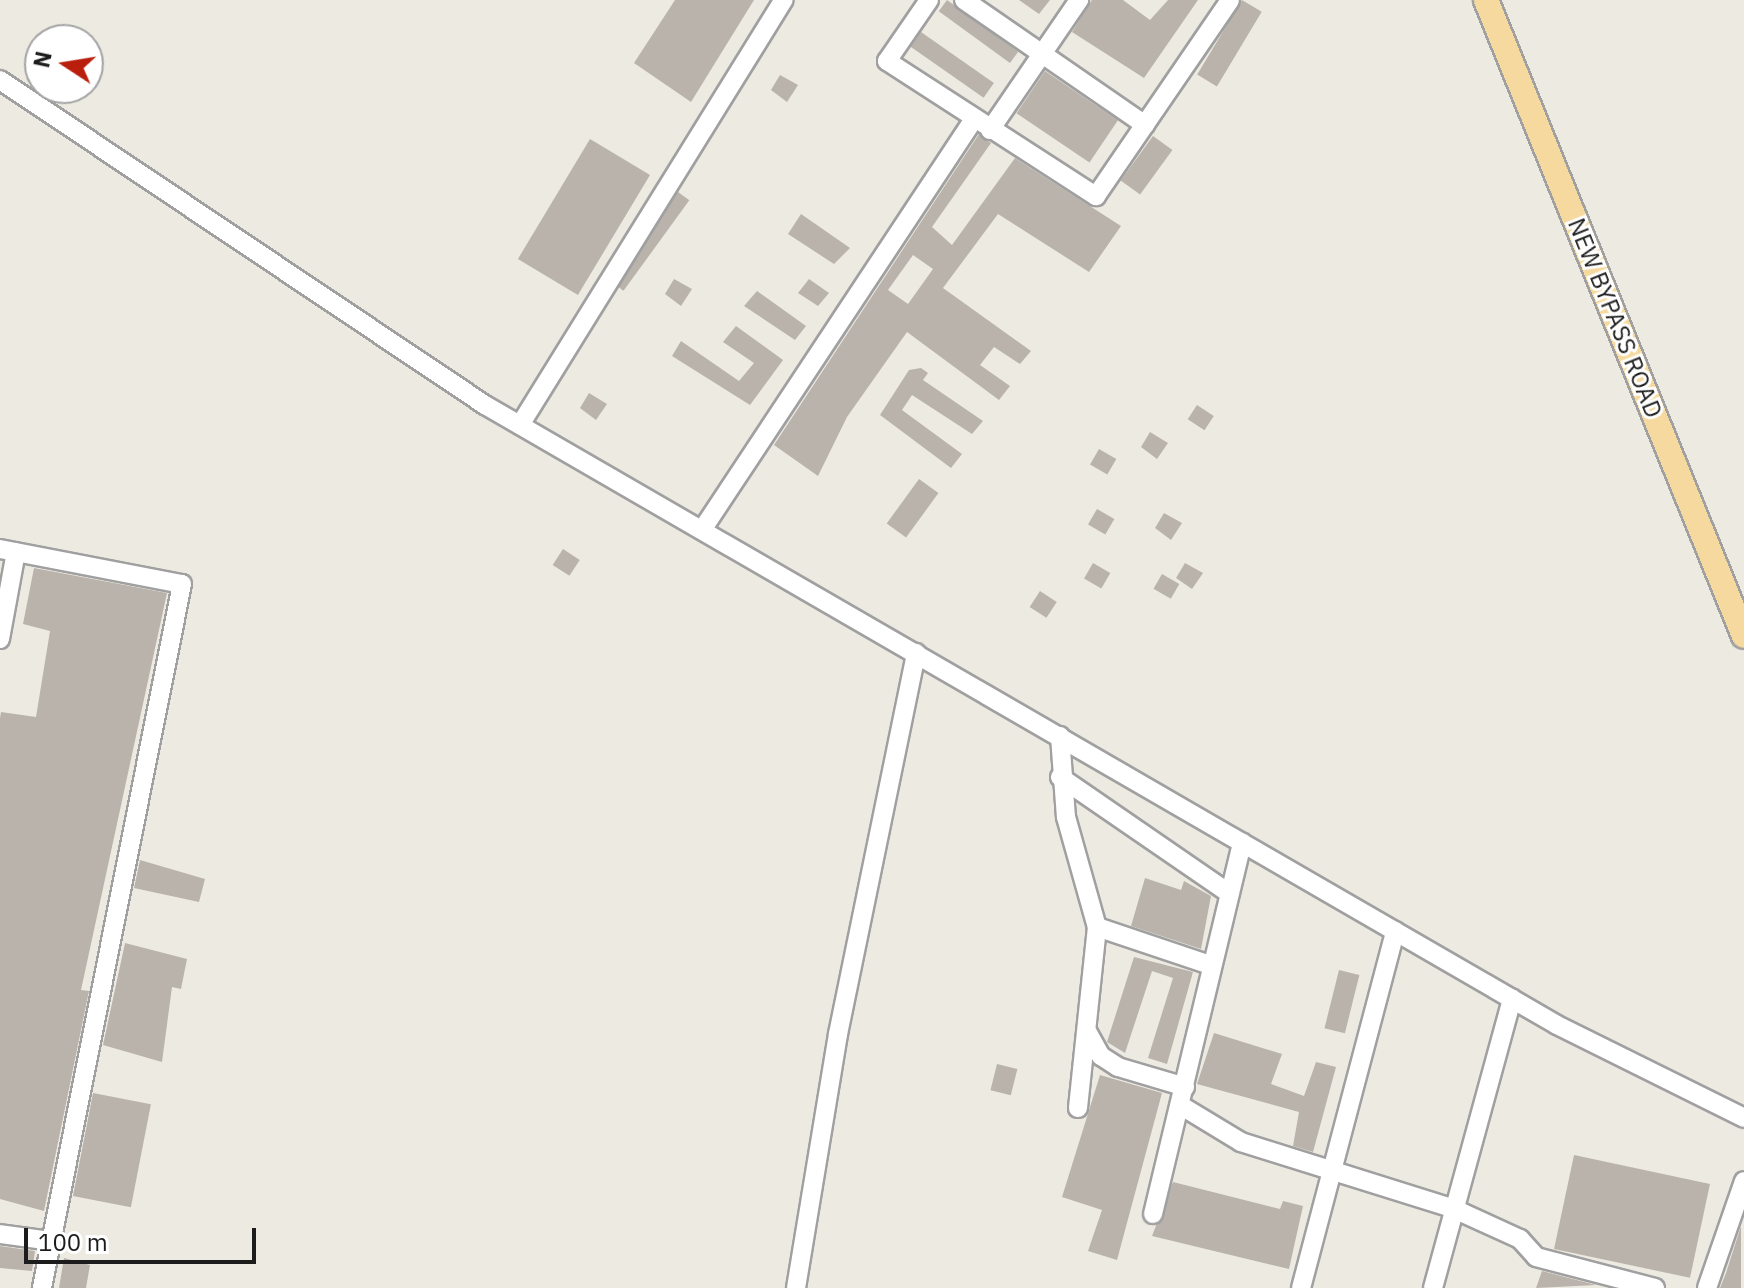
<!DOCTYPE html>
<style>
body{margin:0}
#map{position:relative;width:1744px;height:1288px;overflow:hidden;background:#edeae2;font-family:"IBM Plex Sans",sans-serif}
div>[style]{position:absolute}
.building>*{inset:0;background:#b9b3ac;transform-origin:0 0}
.roads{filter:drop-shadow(2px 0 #a0a0a0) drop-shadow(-2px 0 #a0a0a0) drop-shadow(0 2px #a0a0a0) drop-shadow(0 -2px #a0a0a0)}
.minor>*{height:18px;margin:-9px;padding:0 9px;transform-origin:9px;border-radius:9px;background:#fff}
.major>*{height:24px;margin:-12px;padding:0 12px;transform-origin:12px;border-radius:12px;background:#f5d99f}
span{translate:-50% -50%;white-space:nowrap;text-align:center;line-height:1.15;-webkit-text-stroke:6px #fff;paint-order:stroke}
.street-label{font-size:24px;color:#1c1c1c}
.north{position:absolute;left:24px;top:24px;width:80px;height:80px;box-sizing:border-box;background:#fff;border:2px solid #a4a4a4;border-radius:50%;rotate:282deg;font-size:22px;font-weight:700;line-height:32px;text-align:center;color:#1c1c1c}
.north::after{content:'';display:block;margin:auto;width:28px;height:36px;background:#ba1f0e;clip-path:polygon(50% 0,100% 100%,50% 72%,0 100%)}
.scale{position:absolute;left:24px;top:1228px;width:232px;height:36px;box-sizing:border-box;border:4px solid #1c1c1c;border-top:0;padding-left:10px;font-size:24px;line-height:28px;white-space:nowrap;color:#1c1c1c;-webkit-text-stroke:6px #fff;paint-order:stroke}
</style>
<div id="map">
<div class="building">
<div style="clip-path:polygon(675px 0,754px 0,691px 102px,634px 63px)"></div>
<div style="left:947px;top:0;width:88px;height:14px;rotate:36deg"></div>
<div style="clip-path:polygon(1019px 0,1050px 0,1039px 14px)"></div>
<div style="clip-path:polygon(1123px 0,1150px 20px,1168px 0,1198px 0,1144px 78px,1072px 32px,1092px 0)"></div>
<div style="left:1242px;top:0;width:23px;height:87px;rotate:31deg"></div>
<div style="left:921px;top:32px;width:89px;height:18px;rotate:35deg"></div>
<div style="left:1045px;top:71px;width:88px;height:51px;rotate:34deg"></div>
<div style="clip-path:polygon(780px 75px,798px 85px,787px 102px,771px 90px)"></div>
<div style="clip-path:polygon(evenodd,979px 134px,991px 143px,932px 227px,952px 245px,1015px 158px,1121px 226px,1089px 272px,998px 214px,943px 288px,1031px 351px,1020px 364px,994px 347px,980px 365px,1010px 386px,999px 400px,907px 332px,847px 417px,818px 476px,774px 445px,979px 134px,913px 255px,933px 269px,908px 304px,888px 290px,913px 255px)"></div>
<div style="left:1153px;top:136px;width:24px;height:55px;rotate:36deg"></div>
<div style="left:590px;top:139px;width:70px;height:140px;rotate:31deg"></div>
<div style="left:678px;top:192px;width:14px;height:112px;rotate:36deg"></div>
<div style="clip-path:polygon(801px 214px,850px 248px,834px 264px,788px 234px)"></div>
<div style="clip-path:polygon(674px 279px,692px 289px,681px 306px,665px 294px)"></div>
<div style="clip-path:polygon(809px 279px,829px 293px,818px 306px,798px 293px)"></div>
<div style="clip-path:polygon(757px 291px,806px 326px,795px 340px,744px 306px)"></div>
<div style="clip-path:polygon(736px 326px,783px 360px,750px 405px,672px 356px,681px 341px,739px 381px,754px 363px,723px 342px)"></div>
<div style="clip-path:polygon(921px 368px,928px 373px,923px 380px,983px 421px,972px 434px,912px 395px,902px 410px,962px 454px,951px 468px,880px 415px,909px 370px)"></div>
<div style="clip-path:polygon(589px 393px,607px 404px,596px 420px,580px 408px)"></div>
<div style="left:1197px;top:405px;width:20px;height:17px;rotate:33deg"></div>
<div style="clip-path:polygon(1150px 432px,1168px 443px,1157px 459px,1141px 447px)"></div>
<div style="left:1099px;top:449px;width:20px;height:18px;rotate:30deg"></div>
<div style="left:919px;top:479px;width:24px;height:55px;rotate:36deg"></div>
<div style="left:1097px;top:509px;width:20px;height:18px;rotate:30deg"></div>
<div style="clip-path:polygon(1164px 513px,1182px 523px,1171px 540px,1155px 528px)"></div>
<div style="left:563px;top:549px;width:20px;height:19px;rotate:33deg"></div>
<div style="left:1093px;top:563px;width:20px;height:18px;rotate:30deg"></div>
<div style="clip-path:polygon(1185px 563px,1203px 573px,1192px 589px,1176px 578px)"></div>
<div style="clip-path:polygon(34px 568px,167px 593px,81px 990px,89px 991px,44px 1211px,0 1199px,0 718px,1px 712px,36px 717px,50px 631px,23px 624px)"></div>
<div style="left:1162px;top:574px;width:20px;height:17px;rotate:30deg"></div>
<div style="left:1040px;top:591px;width:20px;height:19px;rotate:33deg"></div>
<div style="clip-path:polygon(140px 860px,205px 879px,199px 902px,134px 888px)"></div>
<div style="clip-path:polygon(1145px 878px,1181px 890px,1184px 881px,1211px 896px,1201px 949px,1131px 926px)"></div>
<div style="clip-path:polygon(125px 943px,187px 959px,181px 989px,172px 987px,162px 1062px,103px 1045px)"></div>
<div style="clip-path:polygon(1134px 957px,1193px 972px,1167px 1064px,1148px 1058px,1173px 978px,1152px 971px,1125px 1053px,1107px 1042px)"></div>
<div style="left:1339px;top:970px;width:21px;height:60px;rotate:14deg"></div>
<div style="clip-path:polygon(1214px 1033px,1282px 1054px,1271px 1084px,1304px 1096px,1316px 1062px,1336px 1067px,1313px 1152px,1293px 1146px,1299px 1112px,1197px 1084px)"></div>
<div style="left:997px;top:1064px;width:21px;height:27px;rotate:14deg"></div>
<div style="clip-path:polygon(1100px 1075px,1162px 1093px,1117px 1260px,1088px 1251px,1102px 1210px,1062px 1197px)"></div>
<div style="left:93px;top:1093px;width:59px;height:105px;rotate:11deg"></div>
<div style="left:1574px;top:1155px;width:139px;height:96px;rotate:12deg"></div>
<div style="clip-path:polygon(1173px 1182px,1280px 1209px,1283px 1201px,1303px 1206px,1289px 1269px,1152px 1236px)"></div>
<div style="clip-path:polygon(1741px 1226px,1741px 1288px,1720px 1288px,1726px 1273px)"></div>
<div style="clip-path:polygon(0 1246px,35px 1251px,32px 1271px,0 1268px)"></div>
<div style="clip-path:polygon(64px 1258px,90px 1265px,86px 1288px,59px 1288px)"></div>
<div style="clip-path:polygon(1542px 1271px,1596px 1285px,1536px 1288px)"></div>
</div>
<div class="roads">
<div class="minor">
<div style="left:929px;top:0;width:74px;rotate:124.5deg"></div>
<div style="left:887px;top:61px;width:249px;rotate:32.9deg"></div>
<div style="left:1096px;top:196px;width:237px;rotate:-55.6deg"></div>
<div style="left:964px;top:0;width:220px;rotate:34.6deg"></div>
<div style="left:0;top:80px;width:584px;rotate:33.83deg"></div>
<div style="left:485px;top:405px;width:1238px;rotate:30.04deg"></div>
<div style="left:1557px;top:1025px;width:209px;rotate:26.4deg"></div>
<div style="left:990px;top:130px;width:158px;rotate:-55.6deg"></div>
<div style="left:520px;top:425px;width:500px;rotate:-58.2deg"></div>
<div style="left:702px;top:530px;width:491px;rotate:-56.5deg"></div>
<div style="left:0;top:549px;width:185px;rotate:10.9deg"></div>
<div style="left:182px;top:584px;width:718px;rotate:101.25deg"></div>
<div style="left:0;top:639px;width:88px;rotate:-79.6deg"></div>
<div style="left:1060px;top:736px;width:81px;rotate:85.8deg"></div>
<div style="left:1066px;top:817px;width:114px;rotate:74.3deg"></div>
<div style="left:1097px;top:927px;width:182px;rotate:96deg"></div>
<div style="left:1060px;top:777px;width:205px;rotate:34.5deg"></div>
<div style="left:1097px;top:927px;width:119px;rotate:18.6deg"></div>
<div style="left:1087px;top:1031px;width:29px;rotate:61deg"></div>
<div style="left:1101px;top:1056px;width:20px;rotate:33deg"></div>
<div style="left:1118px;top:1067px;width:70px;rotate:16.6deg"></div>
<div style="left:1180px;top:1105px;width:71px;rotate:31.2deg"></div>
<div style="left:1241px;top:1142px;width:221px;rotate:17.4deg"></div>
<div style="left:1452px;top:1208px;width:75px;rotate:24.5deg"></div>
<div style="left:1520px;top:1239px;width:24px;rotate:48deg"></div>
<div style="left:1536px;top:1257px;width:123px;rotate:14.6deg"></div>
<div style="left:1153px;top:1214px;width:382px;rotate:-76.5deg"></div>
<div style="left:0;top:1234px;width:51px;rotate:7.8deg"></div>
<div style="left:796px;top:1288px;width:257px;rotate:-80.6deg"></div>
<div style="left:838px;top:1034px;width:389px;rotate:-78.4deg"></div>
<div style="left:1301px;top:1288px;width:369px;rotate:-75.2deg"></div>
<div style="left:1433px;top:1288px;width:300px;rotate:-74.7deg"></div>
<div style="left:1707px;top:1288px;width:113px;rotate:-70.9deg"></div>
</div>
<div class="major">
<div style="left:1486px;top:0;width:686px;rotate:67.92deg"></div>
</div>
</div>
<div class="street-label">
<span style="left:1615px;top:318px;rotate:68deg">NEW BYPASS ROAD</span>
</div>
<div class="north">N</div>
<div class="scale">100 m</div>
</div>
